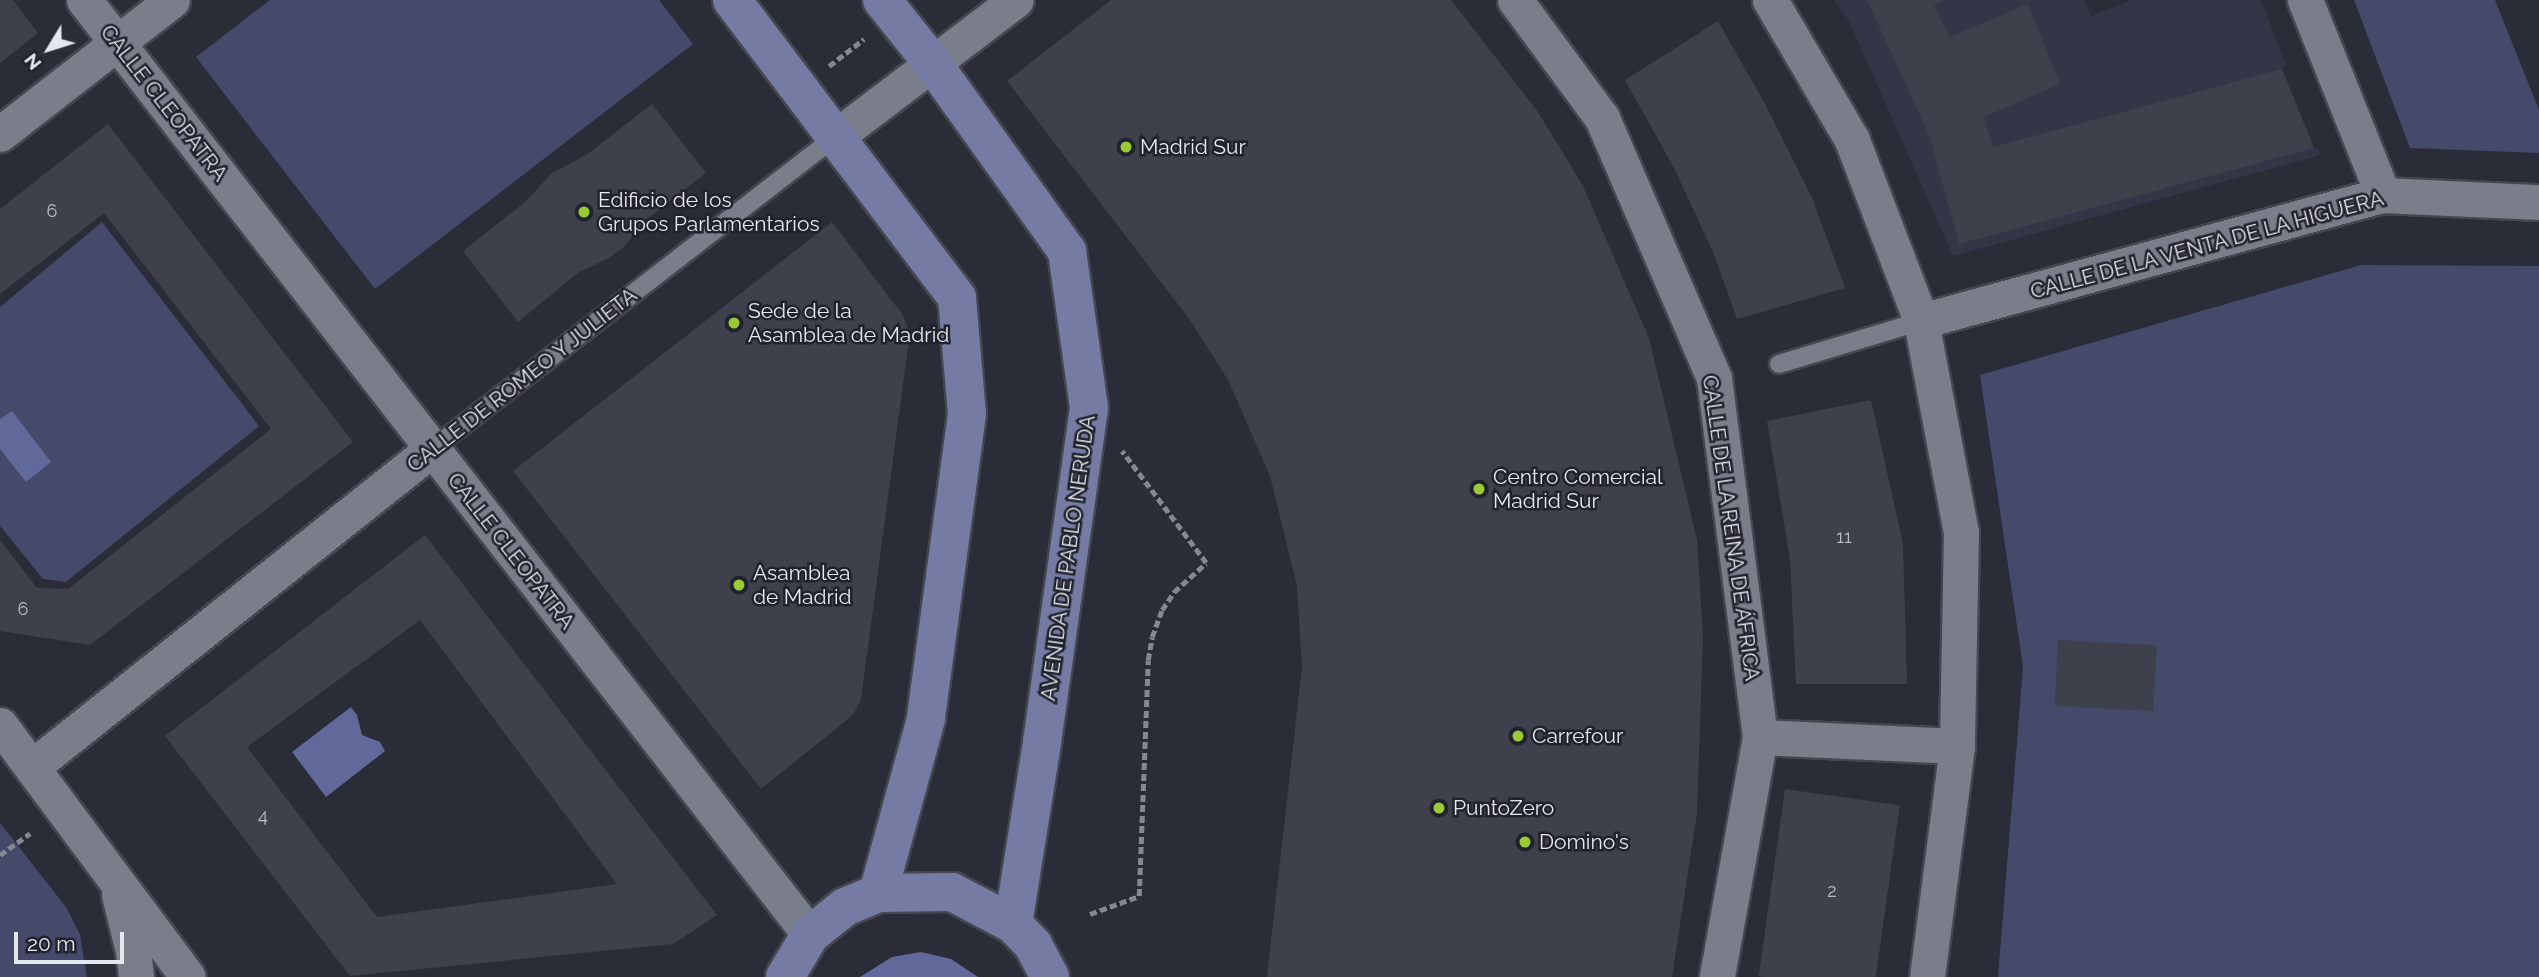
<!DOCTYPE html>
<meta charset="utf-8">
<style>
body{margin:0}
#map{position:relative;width:2539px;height:977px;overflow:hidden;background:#2a2c37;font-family:Raleway,sans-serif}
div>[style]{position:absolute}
.built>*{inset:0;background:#333646}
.green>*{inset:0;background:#454a6b}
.water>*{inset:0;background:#61699b}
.building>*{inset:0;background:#3e404c;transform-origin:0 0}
.path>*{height:4.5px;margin-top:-2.25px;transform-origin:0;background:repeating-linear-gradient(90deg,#868891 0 7px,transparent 0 10.5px)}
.roads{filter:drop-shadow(2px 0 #454750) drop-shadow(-2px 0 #454750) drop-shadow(0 2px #454750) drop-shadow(0 -2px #454750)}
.lane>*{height:18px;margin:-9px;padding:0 9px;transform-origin:9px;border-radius:9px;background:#7a7d8a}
.street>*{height:35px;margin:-17.5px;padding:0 17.5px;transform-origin:17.5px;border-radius:17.5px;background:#7a7d8a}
.secondary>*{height:38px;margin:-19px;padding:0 19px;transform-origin:19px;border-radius:19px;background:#767ba4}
.dots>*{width:19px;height:19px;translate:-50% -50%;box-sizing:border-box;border:4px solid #20222d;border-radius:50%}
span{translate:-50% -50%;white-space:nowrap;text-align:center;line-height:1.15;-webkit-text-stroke:5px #20222d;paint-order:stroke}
.number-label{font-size:18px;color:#bbbdc6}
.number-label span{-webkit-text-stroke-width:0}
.street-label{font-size:21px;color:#e5e7ee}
.poi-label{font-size:21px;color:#e5e7ee}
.left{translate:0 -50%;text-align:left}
.north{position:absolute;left:14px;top:14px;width:70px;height:70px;-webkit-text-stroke:5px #20222d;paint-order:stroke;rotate:232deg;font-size:19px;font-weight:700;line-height:28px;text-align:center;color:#e5e7ee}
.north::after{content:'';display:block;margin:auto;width:24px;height:32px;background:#e5e7ee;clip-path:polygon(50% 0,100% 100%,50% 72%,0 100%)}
.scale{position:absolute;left:14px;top:932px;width:110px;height:32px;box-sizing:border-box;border:4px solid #e5e7ee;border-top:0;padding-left:9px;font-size:21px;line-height:24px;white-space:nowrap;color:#e5e7ee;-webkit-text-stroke:5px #20222d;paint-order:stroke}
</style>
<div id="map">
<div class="built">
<div style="clip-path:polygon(1834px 0,2084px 0,2091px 16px,2132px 0,2261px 0,2286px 65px,2282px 69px,2314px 148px,2318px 148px,2321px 155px,1953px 256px,1849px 21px)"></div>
</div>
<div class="green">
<div style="clip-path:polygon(270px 0,659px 0,693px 44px,375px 289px,196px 57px)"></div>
<div style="clip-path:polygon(2354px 0,2495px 0,2539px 110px,2539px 153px,2410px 148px)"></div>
<div style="clip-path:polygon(102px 222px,259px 426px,66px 582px,43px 579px,0 526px,0 307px)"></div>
<div style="clip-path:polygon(2361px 265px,2539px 266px,2539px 977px,1998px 977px,2023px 667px,1980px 375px)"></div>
<div style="clip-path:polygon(0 823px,66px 907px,80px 935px,87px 977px,0 977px)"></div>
</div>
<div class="water">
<div style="clip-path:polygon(12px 411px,51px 462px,26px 482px,0 449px,0 419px)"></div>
<div style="clip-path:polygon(351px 707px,357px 715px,362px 735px,380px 742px,385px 751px,326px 797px,292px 752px)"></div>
<div style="clip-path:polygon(921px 952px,951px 959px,978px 977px,860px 977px,892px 957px)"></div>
</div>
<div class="building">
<div style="clip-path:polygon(0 0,13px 0,38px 33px,0 63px)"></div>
<div style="clip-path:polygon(1111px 0,1451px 0,1538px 112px,1583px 186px,1649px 338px,1697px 540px,1703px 636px,1697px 813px,1672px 977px,1267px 977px,1302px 667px,1297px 586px,1270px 476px,1228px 380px,1190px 320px,1007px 81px)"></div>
<div style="clip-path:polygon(1867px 0,1944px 0,1934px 6px,1950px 37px,2028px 4px,2060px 84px,1984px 117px,1993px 147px,2282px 69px,2314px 148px,1959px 244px,1929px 135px)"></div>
<div style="clip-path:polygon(1718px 21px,1765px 104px,1813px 200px,1845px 288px,1737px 319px,1714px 254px,1674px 168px,1625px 80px)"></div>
<div style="clip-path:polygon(652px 104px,706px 173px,644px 221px,625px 246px,609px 258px,579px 272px,518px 322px,463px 251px,525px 202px,551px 174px,589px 153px)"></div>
<div style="clip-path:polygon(108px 124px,353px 442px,90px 645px,0 631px,0 540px,37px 588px,68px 589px,271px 429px,104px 213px,0 294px,0 209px)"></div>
<div style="clip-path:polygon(832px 222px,902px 314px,910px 332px,861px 700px,853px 715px,761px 789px,513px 471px)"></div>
<div style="clip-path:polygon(1871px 400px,1903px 544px,1907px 684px,1796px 684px,1790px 559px,1767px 421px)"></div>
<div style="clip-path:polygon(evenodd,425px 535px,717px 915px,673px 944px,350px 976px,165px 736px,425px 535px,420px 620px,617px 884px,377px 917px,247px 747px,420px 620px)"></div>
<div style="left:2058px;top:640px;width:99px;height:66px;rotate:3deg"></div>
<div style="left:1785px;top:789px;width:116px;height:189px;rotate:8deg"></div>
</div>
<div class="path">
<div style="left:829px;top:66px;width:44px;rotate:-37.6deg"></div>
<div style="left:0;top:855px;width:37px;rotate:-36deg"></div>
<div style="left:1090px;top:914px;width:52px;rotate:-20.2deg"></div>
<div style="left:1139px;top:896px;width:236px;rotate:-87.8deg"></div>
<div style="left:1148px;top:660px;width:23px;rotate:-80deg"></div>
<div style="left:1152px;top:637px;width:29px;rotate:-70deg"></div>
<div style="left:1162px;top:610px;width:22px;rotate:-56deg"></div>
<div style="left:1174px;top:592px;width:43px;rotate:-42.2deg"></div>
<div style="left:1206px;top:563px;width:140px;rotate:-126.9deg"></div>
</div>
<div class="roads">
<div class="lane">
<div style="left:1779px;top:364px;width:148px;rotate:-16.8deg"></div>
<div style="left:432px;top:449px;width:508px;rotate:-37.73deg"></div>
</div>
<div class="street">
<div style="left:84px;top:0;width:1184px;rotate:52.17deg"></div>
<div style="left:1515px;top:0;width:147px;rotate:53.6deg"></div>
<div style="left:1602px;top:118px;width:283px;rotate:66.7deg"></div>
<div style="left:1714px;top:378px;width:362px;rotate:82.7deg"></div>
<div style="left:1760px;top:737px;width:244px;rotate:100.2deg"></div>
<div style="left:1770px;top:0;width:162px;rotate:59.6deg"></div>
<div style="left:1852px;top:140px;width:194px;rotate:69.1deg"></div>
<div style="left:1921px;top:321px;width:215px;rotate:79.3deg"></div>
<div style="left:1961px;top:532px;width:214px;rotate:91.1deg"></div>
<div style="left:1957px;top:746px;width:233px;rotate:97.4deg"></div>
<div style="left:2305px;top:0;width:210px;rotate:68.2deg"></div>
<div style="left:0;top:134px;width:218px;rotate:-37.9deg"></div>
<div style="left:834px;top:138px;width:228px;rotate:-37.2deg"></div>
<div style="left:1921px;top:321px;width:479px;rotate:-15.3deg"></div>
<div style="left:2383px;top:195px;width:156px;rotate:2.6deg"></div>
<div style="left:0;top:725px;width:314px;rotate:53.3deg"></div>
<div style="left:1760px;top:737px;width:197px;rotate:2.6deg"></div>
<div style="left:32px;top:767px;width:511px;rotate:-38.48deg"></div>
<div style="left:119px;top:895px;width:58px;rotate:76deg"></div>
<div style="left:133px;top:951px;width:26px;rotate:83deg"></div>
</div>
<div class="secondary">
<div style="left:732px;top:0;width:373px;rotate:52.9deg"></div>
<div style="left:957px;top:298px;width:116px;rotate:85.1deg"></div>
<div style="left:967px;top:414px;width:308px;rotate:97.7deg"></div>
<div style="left:926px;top:719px;width:180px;rotate:105.4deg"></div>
<div style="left:882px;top:0;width:82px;rotate:51.4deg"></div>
<div style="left:933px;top:64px;width:230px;rotate:54.4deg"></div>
<div style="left:1067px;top:251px;width:159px;rotate:82deg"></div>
<div style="left:1089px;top:408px;width:338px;rotate:98deg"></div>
<div style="left:1042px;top:743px;width:183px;rotate:99.1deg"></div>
<div style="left:785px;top:977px;width:49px;rotate:-59.2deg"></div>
<div style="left:810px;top:935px;width:45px;rotate:-38.7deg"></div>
<div style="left:845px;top:907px;width:36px;rotate:-23deg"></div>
<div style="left:878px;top:893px;width:74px;rotate:-0.8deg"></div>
<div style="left:952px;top:892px;width:69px;rotate:27.7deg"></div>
<div style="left:1013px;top:924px;width:29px;rotate:46deg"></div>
<div style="left:1033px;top:945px;width:36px;rotate:62deg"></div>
</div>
</div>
<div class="dots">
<div style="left:1126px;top:147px;background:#9acb34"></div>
<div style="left:584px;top:212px;background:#9acb34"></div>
<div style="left:734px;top:323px;background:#9acb34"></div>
<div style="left:1479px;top:489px;background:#9acb34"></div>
<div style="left:739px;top:585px;background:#9acb34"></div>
<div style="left:1518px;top:736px;background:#9acb34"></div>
<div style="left:1439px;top:808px;background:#9acb34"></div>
<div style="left:1525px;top:842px;background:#9acb34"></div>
</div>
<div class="number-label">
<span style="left:52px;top:211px">6</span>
<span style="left:1844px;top:537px">11</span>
<span style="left:23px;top:609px">6</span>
<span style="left:263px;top:816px">4</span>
<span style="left:1832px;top:891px">2</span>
</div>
<div class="street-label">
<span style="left:164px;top:103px;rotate:52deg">CALLE CLEOPATRA</span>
<span style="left:2207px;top:245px;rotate:-15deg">CALLE DE LA VENTA DE LA HIGUERA</span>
<span style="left:522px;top:380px;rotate:-38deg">CALLE DE ROMEO Y JULIETA</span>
<span style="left:1731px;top:528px;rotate:82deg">CALLE DE LA REINA DE ÁFRICA</span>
<span style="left:511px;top:551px;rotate:52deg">CALLE CLEOPATRA</span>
<span style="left:1068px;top:558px;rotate:-82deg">AVENIDA DE PABLO NERUDA</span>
</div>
<div class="poi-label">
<span class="left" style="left:1140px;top:147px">Madrid Sur</span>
<span class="left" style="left:598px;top:212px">Edificio de los<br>Grupos Parlamentarios</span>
<span class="left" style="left:748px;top:323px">Sede de la<br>Asamblea de Madrid</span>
<span class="left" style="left:1493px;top:489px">Centro Comercial<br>Madrid Sur</span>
<span class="left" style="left:753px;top:585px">Asamblea<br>de Madrid</span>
<span class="left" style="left:1532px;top:736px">Carrefour</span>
<span class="left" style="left:1453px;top:808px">PuntoZero</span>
<span class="left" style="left:1539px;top:842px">Domino's</span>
</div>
<div class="north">N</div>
<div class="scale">20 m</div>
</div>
